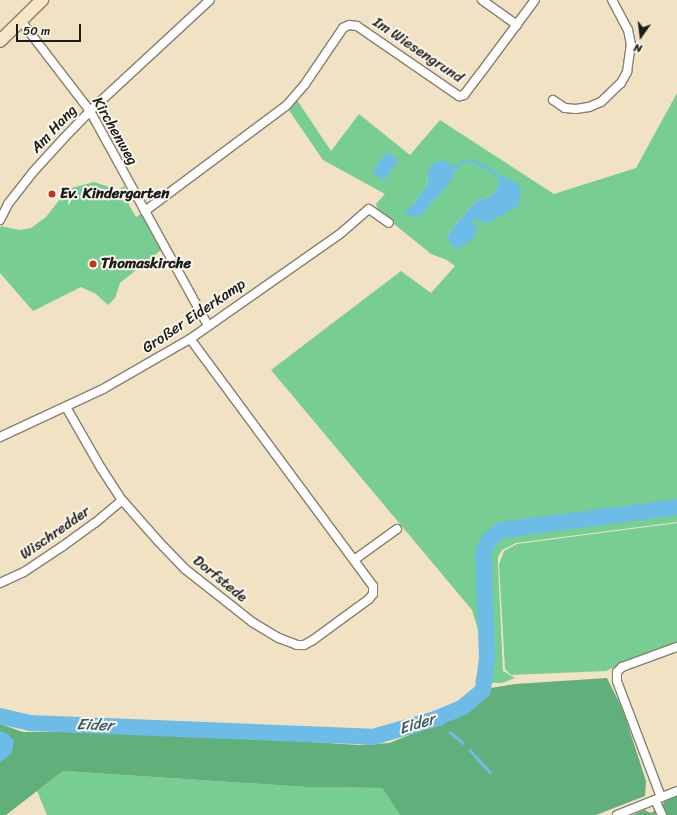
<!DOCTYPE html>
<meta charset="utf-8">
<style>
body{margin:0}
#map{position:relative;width:677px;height:815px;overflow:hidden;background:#f2e2c4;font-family:Sriracha,sans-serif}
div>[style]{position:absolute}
.green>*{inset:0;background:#77cd92}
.forest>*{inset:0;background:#61b07c}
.water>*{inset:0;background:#6dbce7;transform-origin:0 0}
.stream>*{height:2.5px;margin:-1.25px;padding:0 1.25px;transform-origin:1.25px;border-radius:1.25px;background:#6dbce7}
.river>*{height:16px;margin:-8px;padding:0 8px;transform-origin:8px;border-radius:8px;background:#6dbce7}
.roads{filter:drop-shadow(1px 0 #877f70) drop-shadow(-1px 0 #877f70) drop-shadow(0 1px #877f70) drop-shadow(0 -1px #877f70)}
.street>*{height:8px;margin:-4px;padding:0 4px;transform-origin:4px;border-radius:4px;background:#fff}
.secondary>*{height:12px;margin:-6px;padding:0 6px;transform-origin:6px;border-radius:6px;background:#fbe6c4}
.dots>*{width:11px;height:11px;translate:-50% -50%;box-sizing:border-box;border:2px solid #fbf7ec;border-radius:50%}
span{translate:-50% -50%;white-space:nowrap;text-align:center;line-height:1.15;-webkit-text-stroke:4px #fbf7ec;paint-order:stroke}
.street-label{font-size:15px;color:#1c1c1c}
.poi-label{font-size:15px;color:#1c1c1c;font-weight:700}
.left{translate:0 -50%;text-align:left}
.water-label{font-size:16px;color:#3c5c6d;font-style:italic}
.north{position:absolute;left:621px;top:16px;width:40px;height:40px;-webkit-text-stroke:3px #fbf7ec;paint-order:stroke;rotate:194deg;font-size:11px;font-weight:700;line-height:16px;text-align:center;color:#1c1c1c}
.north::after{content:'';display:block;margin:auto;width:14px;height:18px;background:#1c1c1c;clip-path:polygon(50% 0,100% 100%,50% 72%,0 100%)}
.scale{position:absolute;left:16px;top:24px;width:65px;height:18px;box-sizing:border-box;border:2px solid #1c1c1c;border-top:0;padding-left:5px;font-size:12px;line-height:14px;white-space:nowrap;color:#1c1c1c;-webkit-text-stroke:3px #fbf7ec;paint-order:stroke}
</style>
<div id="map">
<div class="green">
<div style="clip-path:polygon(evenodd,677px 93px,677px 522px,516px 543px,502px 550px,498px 557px,498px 564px,503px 671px,515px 678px,502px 683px,475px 682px,484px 650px,472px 610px,271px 370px,401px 271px,431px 293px,455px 266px,447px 260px,431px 254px,378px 211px,376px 204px,385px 194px,323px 160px,286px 106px,295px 97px,331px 151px,359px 114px,410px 155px,440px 120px,554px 194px,636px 168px,677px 93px,427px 172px,451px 181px,404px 211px,412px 206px,428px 184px,427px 172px,677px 93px,500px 184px,475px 219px,447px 239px,451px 230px,476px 201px,490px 197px,500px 184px)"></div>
<div style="clip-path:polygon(94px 182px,118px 190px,124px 186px,129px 195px,125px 198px,136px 217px,142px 213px,161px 250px,120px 283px,115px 298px,108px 305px,96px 294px,81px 287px,33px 311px,0 273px,0 228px,1px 226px,19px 230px,31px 228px,46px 217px,68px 189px)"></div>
<div style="clip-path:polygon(677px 523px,677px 643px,624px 662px,606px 671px,511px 675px,505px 669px,499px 564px,504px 551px,517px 544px)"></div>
<div style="clip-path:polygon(63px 771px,307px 787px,382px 788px,400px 815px,47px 815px,37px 791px)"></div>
</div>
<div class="forest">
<div style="clip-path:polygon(607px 678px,623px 710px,646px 781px,645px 796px,596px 815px,400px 815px,382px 788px,307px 787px,63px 771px,6px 815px,0 815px,0 724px,23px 732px,63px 732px,223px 737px,360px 745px,389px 743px,465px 713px,481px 702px,491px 688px,515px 684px)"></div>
<div style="clip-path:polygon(677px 796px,677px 815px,633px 815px,644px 810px,651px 813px,661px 807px,665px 801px)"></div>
</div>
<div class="water">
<div style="left:387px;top:152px;width:14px;height:25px;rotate:36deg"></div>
<div style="clip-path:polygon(436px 161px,446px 161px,456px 168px,451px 181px,422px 214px,417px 217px,411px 216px,404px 211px,412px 206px,428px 184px,427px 172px)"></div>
<div style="clip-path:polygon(495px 173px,516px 182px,521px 188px,519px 205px,487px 223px,475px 219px,471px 222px,477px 228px,473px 239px,457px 249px,447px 239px,451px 230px,476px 201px,490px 197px,500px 184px)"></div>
<div style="clip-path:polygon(0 731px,8px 734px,14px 741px,12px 753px,0 762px)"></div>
</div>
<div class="stream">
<div style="left:456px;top:168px;width:11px;rotate:-41deg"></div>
<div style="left:464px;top:161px;width:10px"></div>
<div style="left:474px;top:161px;width:24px;rotate:30deg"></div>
<div style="left:435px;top:719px;width:8px;rotate:40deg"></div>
<div style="left:450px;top:732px;width:17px;rotate:40deg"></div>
<div style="left:470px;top:750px;width:30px;rotate:48deg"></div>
</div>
<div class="river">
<div style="left:0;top:716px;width:31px;rotate:13deg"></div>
<div style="left:30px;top:723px;width:343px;rotate:2.3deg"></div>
<div style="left:373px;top:737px;width:65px;rotate:-16.2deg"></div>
<div style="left:435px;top:719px;width:30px;rotate:-23deg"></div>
<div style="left:463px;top:707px;width:26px;rotate:-40deg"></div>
<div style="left:483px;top:690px;width:34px;rotate:-83deg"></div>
<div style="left:487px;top:656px;width:104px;rotate:-92.2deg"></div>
<div style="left:483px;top:552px;width:15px;rotate:-62deg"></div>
<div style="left:490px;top:539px;width:14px;rotate:-39deg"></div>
<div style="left:501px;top:530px;width:177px;rotate:-7.4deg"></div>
</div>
<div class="roads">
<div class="street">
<div style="left:482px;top:0;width:43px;rotate:35.5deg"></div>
<div style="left:21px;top:21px;width:113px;rotate:52.5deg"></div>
<div style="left:90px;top:111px;width:245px;rotate:61.2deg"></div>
<div style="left:553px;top:100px;width:14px;rotate:34deg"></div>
<div style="left:565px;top:108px;width:11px;rotate:5deg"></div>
<div style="left:576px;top:109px;width:13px;rotate:-9deg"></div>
<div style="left:589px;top:107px;width:13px;rotate:-23deg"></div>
<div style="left:601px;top:102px;width:28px;rotate:-44deg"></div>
<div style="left:621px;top:83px;width:13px;rotate:-61deg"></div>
<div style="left:627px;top:72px;width:27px;rotate:-82deg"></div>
<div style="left:631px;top:45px;width:15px;rotate:-101deg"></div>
<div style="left:628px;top:30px;width:34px;rotate:-118deg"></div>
<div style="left:145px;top:211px;width:176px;rotate:-36.7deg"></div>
<div style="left:286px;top:106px;width:29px;rotate:-49deg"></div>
<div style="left:305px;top:84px;width:68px;rotate:-55.8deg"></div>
<div style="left:343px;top:28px;width:7px;rotate:-27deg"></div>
<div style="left:349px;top:25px;width:8px;rotate:7deg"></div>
<div style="left:357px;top:26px;width:124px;rotate:34.5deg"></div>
<div style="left:459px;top:96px;width:5px;rotate:-11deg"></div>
<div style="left:464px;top:95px;width:26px;rotate:-53deg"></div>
<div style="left:480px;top:74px;width:92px;rotate:-53.4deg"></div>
<div style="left:0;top:220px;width:18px;rotate:-63deg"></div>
<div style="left:8px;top:204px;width:41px;rotate:-52deg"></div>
<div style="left:33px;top:172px;width:46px;rotate:-47.6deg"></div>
<div style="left:64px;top:138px;width:37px;rotate:-46deg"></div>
<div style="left:90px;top:111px;width:163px;rotate:-42.8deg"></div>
<div style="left:66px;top:407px;width:70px;rotate:60.2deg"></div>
<div style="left:101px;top:468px;width:38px;rotate:57deg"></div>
<div style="left:122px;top:500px;width:56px;rotate:48.6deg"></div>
<div style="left:159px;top:542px;width:37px;rotate:46deg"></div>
<div style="left:185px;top:569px;width:85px;rotate:38.3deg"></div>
<div style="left:252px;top:622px;width:31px;rotate:31deg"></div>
<div style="left:279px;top:638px;width:19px;rotate:21deg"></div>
<div style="left:297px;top:645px;width:7px"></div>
<div style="left:304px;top:645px;width:10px;rotate:-29deg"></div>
<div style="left:313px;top:640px;width:69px;rotate:-36.2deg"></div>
<div style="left:369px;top:599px;width:6px;rotate:-51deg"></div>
<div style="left:373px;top:594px;width:8px;rotate:-90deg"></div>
<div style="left:373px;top:586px;width:307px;rotate:-126.5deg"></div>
<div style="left:0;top:437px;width:114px;rotate:-25deg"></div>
<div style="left:103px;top:389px;width:100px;rotate:-29.9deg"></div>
<div style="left:190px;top:339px;width:183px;rotate:-35deg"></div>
<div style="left:340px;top:234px;width:38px;rotate:-41deg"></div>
<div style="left:369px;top:209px;width:24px;rotate:35deg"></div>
<div style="left:354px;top:560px;width:53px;rotate:-35.8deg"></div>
<div style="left:0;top:583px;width:26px;rotate:-25deg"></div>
<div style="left:24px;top:572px;width:47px;rotate:-33.7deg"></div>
<div style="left:63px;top:546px;width:39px;rotate:-36deg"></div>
<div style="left:95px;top:523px;width:35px;rotate:-40deg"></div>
<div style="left:661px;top:797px;width:124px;rotate:-110.8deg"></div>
<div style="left:617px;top:681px;width:9px;rotate:-90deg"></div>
<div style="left:617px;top:672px;width:7px;rotate:-45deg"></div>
<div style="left:622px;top:667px;width:59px;rotate:-20deg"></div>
<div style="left:655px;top:800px;width:17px;rotate:65deg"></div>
<div style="left:617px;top:815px;width:65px;rotate:-21.8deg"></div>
</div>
<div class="secondary">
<div style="left:0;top:41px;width:59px;rotate:-44.3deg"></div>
</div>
</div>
<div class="dots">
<div style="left:52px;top:194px;background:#c8321e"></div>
<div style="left:93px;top:264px;background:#c8321e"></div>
</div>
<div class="street-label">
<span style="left:418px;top:50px;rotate:34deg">Im Wiesengrund</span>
<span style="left:54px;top:129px;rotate:-47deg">Am Hang</span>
<span style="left:115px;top:131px;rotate:60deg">Kirchenweg</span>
<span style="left:194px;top:316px;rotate:-34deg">Großer Eiderkamp</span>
<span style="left:55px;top:533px;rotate:-35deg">Wischredder</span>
<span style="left:220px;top:579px;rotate:39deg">Dorfstede</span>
</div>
<div class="poi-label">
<span class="left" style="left:60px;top:194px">Ev. Kindergarten</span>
<span class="left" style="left:101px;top:264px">Thomaskirche</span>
</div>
<div class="water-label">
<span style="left:417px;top:724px;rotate:-17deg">Eider</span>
<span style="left:95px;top:725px;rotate:2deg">Eider</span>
</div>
<div class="north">N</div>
<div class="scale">50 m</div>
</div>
